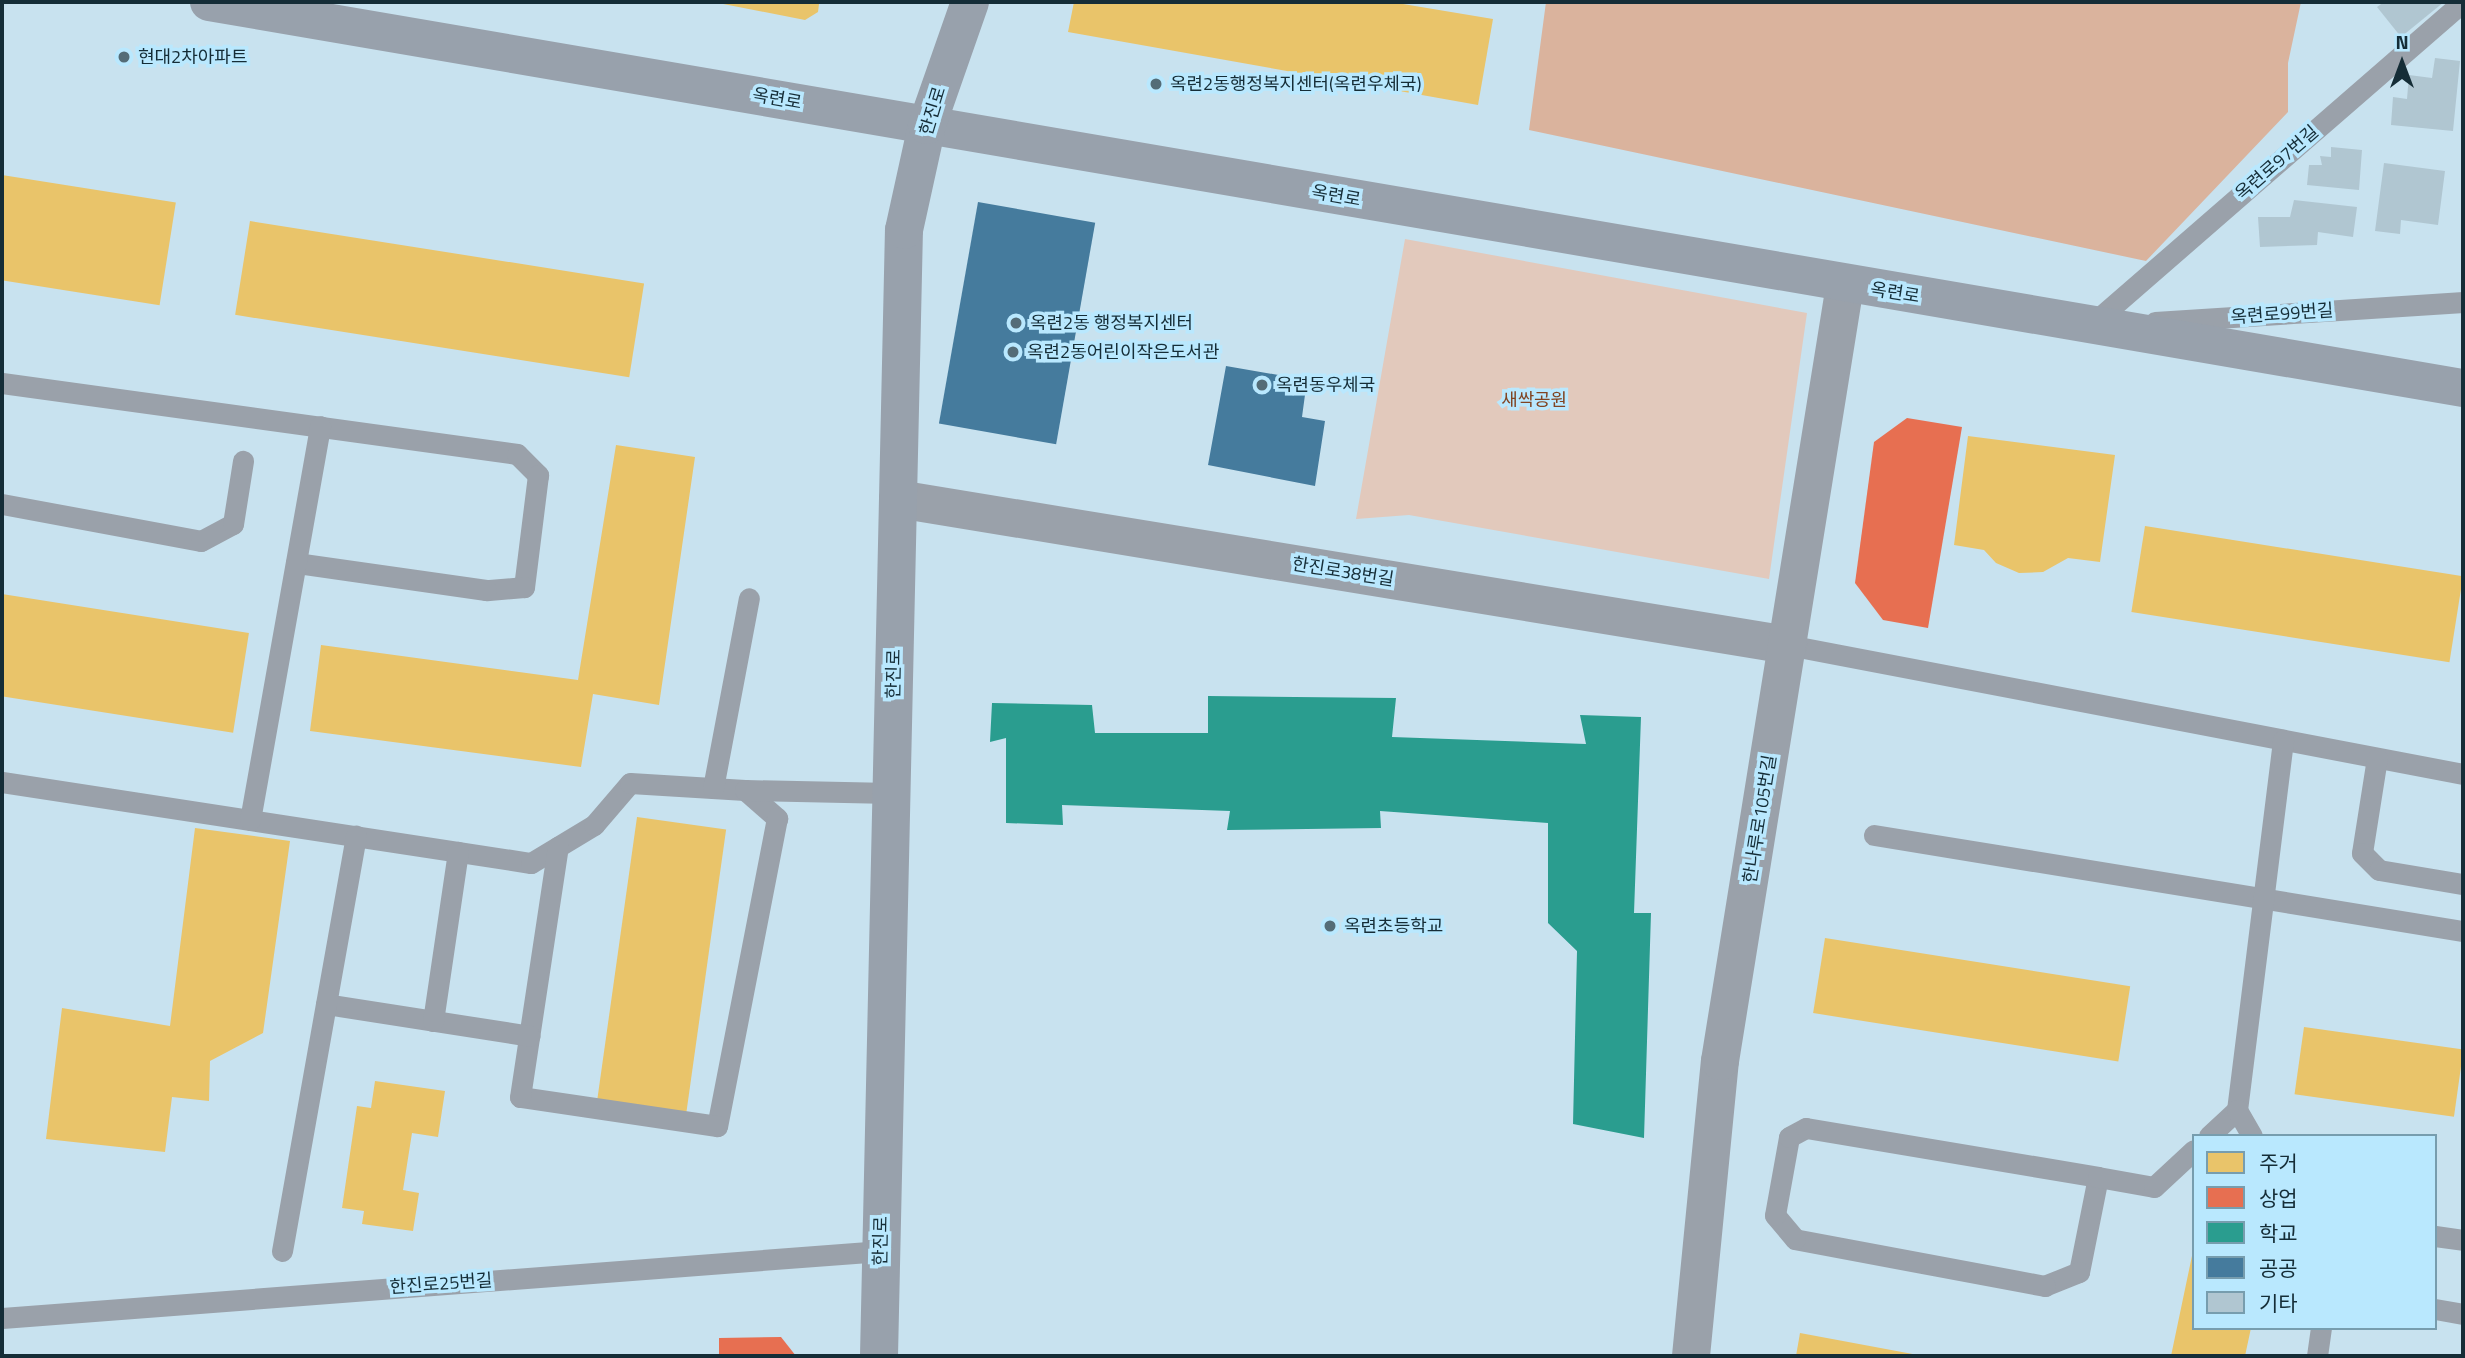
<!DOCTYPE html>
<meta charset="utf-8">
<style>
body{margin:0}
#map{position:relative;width:2465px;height:1358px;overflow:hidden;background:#c8e2ef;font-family:"Titillium Web","Noto Sans KR",sans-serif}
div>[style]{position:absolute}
.green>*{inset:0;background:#e2c9bc}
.forest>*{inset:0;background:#dab39d}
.homes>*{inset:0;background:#e9c46a;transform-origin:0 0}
.shops>*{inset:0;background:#e76f51}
.schools>*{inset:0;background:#2a9d8f}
.public>*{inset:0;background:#457b9d;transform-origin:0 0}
.building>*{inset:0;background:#b0c6d1}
.lane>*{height:21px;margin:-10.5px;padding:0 10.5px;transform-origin:10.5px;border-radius:10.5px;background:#9aa1aa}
.street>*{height:38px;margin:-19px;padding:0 19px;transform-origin:19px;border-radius:19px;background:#9aa1aa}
.secondary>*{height:38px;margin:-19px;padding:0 19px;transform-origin:19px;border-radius:19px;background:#98a1ac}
.dots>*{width:19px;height:19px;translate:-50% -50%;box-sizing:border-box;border:4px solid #b9e8fe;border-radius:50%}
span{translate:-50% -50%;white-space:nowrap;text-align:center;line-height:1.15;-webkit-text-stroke:7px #b9e8fe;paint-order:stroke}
.poi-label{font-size:18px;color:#152d37}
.left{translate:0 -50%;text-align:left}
.street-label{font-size:18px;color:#152d37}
.park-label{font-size:18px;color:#814422}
.frame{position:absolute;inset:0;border:4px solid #152d37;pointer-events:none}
.legend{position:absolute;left:2192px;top:1134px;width:245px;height:196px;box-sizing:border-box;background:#b9e8fe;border:2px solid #779dae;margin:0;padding:9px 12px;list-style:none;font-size:21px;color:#152d37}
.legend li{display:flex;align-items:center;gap:14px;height:35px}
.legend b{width:35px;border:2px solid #779dae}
.north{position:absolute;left:2367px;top:28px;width:70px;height:70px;-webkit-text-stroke:5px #b9e8fe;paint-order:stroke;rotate:0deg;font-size:19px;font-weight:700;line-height:28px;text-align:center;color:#152d37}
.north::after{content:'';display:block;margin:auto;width:24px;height:32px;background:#152d37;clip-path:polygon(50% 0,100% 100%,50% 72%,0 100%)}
</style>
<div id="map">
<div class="green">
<div style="clip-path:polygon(1405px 239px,1807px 313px,1769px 579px,1409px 515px,1356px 519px)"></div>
</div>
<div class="forest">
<div style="clip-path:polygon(1546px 2px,2301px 2px,2288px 63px,2288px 112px,2146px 261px,1529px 130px)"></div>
</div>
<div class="homes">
<div style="clip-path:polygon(713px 2px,819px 2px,819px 4px,818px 12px,805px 20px)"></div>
<div style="clip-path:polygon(1074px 2px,1391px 2px,1493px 19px,1478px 105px,1068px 32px)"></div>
<div style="left:2px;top:175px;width:176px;height:104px;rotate:9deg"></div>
<div style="left:250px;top:221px;width:399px;height:95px;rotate:9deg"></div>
<div style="clip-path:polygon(1968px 436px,2115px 455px,2100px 562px,2068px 558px,2043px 572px,2019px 573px,1996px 563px,1984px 550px,1954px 545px)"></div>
<div style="clip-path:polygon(616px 445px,695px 457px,659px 705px,593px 694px,581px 767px,310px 731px,321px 645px,578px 680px)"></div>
<div style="left:2145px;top:526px;width:322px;height:87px;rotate:9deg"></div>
<div style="left:2px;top:594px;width:250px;height:101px;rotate:9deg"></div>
<div style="left:637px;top:817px;width:90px;height:288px;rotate:8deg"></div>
<div style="clip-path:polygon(195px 828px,290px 841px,263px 1033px,210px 1061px,209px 1101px,172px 1097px,165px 1152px,46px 1139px,62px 1008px,170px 1026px)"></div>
<div style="left:1825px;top:938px;width:309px;height:76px;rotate:9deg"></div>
<div style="left:2304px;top:1027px;width:161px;height:68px;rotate:8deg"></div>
<div style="clip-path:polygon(375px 1081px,445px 1091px,438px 1137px,412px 1133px,403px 1190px,419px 1193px,413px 1231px,362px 1224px,364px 1211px,342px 1208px,357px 1106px,371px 1108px)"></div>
<div style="clip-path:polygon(2193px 1251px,2194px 1328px,2251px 1328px,2245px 1356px,2171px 1356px)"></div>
<div style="clip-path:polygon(1800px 1333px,1918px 1355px,1918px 1356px,1796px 1356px)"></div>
</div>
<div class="shops">
<div style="clip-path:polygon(1907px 418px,1962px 427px,1928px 628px,1883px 620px,1855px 583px,1874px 442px)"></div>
<div style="clip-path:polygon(781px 1337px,796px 1356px,719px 1356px,719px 1338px)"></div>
</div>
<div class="schools">
<div style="clip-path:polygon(1208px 696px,1396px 698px,1392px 737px,1586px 744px,1580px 715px,1641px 717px,1634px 913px,1651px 913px,1644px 1138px,1573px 1124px,1577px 951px,1548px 923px,1548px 823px,1380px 811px,1381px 828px,1227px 830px,1230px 811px,1062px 805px,1063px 825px,1006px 823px,1006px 738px,990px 742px,992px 703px,1092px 705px,1095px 733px,1208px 733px)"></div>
</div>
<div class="public">
<div style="left:978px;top:202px;width:119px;height:225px;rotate:10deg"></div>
<div style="clip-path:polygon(1226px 366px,1307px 380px,1302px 417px,1325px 421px,1315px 486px,1208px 465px)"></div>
</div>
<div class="building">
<div style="clip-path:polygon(2384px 2px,2444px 2px,2401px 37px,2377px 7px)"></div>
<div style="clip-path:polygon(2435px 58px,2460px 61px,2453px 131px,2391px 125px,2393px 97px,2407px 99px,2409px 75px,2432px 78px)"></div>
<div style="clip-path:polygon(2331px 147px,2362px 150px,2359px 190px,2307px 185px,2309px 165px,2322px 165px,2320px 156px,2331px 157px)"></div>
<div style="clip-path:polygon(2384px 163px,2445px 171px,2438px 225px,2401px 220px,2400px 234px,2375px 231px)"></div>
<div style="clip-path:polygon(2294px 200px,2357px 207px,2353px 237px,2318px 232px,2317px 245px,2260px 247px,2258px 217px,2290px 217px)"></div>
</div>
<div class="lane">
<div style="left:2155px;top:322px;width:309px;rotate:-3.7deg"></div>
<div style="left:2091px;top:325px;width:493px;rotate:-41deg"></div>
<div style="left:2px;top:383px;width:520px;rotate:7.85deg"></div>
<div style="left:517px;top:454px;width:30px;rotate:45deg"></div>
<div style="left:538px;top:475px;width:113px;rotate:97.1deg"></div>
<div style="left:524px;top:587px;width:38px;rotate:175deg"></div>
<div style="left:486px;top:590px;width:192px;rotate:-171.9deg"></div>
<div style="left:2px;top:504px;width:202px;rotate:10.5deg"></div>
<div style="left:201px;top:541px;width:36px;rotate:-28deg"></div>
<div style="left:233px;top:524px;width:64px;rotate:-81deg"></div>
<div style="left:1788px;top:645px;width:687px;rotate:10.82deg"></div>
<div style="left:2377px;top:758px;width:96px;rotate:99deg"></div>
<div style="left:2362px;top:853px;width:24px;rotate:45deg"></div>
<div style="left:2379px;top:870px;width:85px;rotate:9.5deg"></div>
<div style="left:2px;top:782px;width:535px;rotate:8.71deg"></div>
<div style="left:531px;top:863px;width:74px;rotate:-31.1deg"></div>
<div style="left:594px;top:825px;width:55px;rotate:-49.4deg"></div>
<div style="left:630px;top:783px;width:115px;rotate:3.5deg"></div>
<div style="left:745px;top:790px;width:43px;rotate:41.2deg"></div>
<div style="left:777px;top:818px;width:314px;rotate:101deg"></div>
<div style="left:717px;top:1126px;width:199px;rotate:-171.6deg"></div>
<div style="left:520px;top:1097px;width:253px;rotate:-81.4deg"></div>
<div style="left:713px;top:788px;width:193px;rotate:-79.3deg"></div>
<div style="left:745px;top:790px;width:146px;rotate:1.2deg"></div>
<div style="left:250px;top:820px;width:400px;rotate:-79.9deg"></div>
<div style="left:1874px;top:835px;width:597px;rotate:9.26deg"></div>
<div style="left:326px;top:1004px;width:206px;rotate:8.9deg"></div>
<div style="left:433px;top:1021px;width:171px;rotate:-81.6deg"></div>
<div style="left:2237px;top:1110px;width:373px;rotate:-82.9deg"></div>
<div style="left:2209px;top:1136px;width:38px;rotate:-43deg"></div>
<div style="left:2237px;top:1110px;width:30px;rotate:60deg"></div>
<div style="left:2098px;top:1177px;width:97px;rotate:101.3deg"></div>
<div style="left:2079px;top:1272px;width:37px;rotate:158deg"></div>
<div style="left:2045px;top:1286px;width:254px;rotate:-169.4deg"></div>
<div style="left:1795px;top:1239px;width:31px;rotate:-130deg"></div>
<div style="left:1775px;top:1215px;width:79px;rotate:-79.8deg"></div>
<div style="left:1789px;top:1137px;width:19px;rotate:-28deg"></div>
<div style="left:1806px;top:1128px;width:296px;rotate:9.5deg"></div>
<div style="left:2098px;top:1177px;width:57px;rotate:10.1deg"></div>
<div style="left:2154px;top:1187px;width:54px;rotate:-42.8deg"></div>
<div style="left:2435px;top:1236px;width:28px;rotate:8deg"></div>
<div style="left:282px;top:1251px;width:422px;rotate:-79.9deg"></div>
<div style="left:2435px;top:1309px;width:28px;rotate:10deg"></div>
<div style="left:2px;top:1318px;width:882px;rotate:-4.36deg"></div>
<div style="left:2317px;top:1356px;width:28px;rotate:-82deg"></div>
</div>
<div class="street">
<div style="left:898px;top:499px;width:902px;rotate:9.32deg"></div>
<div style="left:1691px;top:1356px;width:296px;rotate:-84.4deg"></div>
<div style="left:1720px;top:1061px;width:786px;rotate:-80.85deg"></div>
</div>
<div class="secondary">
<div style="left:209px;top:2px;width:2287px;rotate:9.72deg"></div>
<div style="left:879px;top:1356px;width:1126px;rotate:-88.73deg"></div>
<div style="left:904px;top:230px;width:107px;rotate:-77.6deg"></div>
<div style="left:927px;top:125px;width:130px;rotate:-70.7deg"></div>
</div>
<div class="dots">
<div style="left:124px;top:57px;background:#546c77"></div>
<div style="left:1156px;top:84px;background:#546c77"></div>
<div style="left:1016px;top:323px;background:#546c77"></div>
<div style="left:1013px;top:352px;background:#546c77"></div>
<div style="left:1262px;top:385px;background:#546c77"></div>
<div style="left:1330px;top:926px;background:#546c77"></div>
</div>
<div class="poi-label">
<span class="left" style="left:138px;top:57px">현대2차아파트</span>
<span class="left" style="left:1170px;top:84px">옥련2동행정복지센터(옥련우체국)</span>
<span class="left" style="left:1030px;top:323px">옥련2동 행정복지센터</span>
<span class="left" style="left:1027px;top:352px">옥련2동어린이작은도서관</span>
<span class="left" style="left:1276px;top:385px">옥련동우체국</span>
<span class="left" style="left:1344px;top:926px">옥련초등학교</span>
</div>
<div class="street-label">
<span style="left:777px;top:99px;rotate:10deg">옥련로</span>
<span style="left:933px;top:111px;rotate:-73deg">한진로</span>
<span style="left:2277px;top:163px;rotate:-41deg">옥련로97번길</span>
<span style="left:1336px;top:196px;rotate:10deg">옥련로</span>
<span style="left:1895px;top:293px;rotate:9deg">옥련로</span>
<span style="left:2282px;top:314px;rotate:-4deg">옥련로99번길</span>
<span style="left:1343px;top:572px;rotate:9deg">한진로38번길</span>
<span style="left:894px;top:674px;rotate:-89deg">한진로</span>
<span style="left:1760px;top:819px;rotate:-81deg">한나루로105번길</span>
<span style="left:881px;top:1241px;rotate:-89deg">한진로</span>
<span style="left:441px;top:1284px;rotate:-4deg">한진로25번길</span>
</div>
<div class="park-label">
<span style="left:1534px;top:400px">새싹공원</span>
</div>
<div class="frame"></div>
<ul class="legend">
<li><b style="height:19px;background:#e9c46a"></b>주거</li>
<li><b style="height:19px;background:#e76f51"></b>상업</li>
<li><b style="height:19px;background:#2a9d8f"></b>학교</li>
<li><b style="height:19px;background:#457b9d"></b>공공</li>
<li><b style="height:19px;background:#b0c6d1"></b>기타</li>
</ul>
<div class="north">N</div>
</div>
